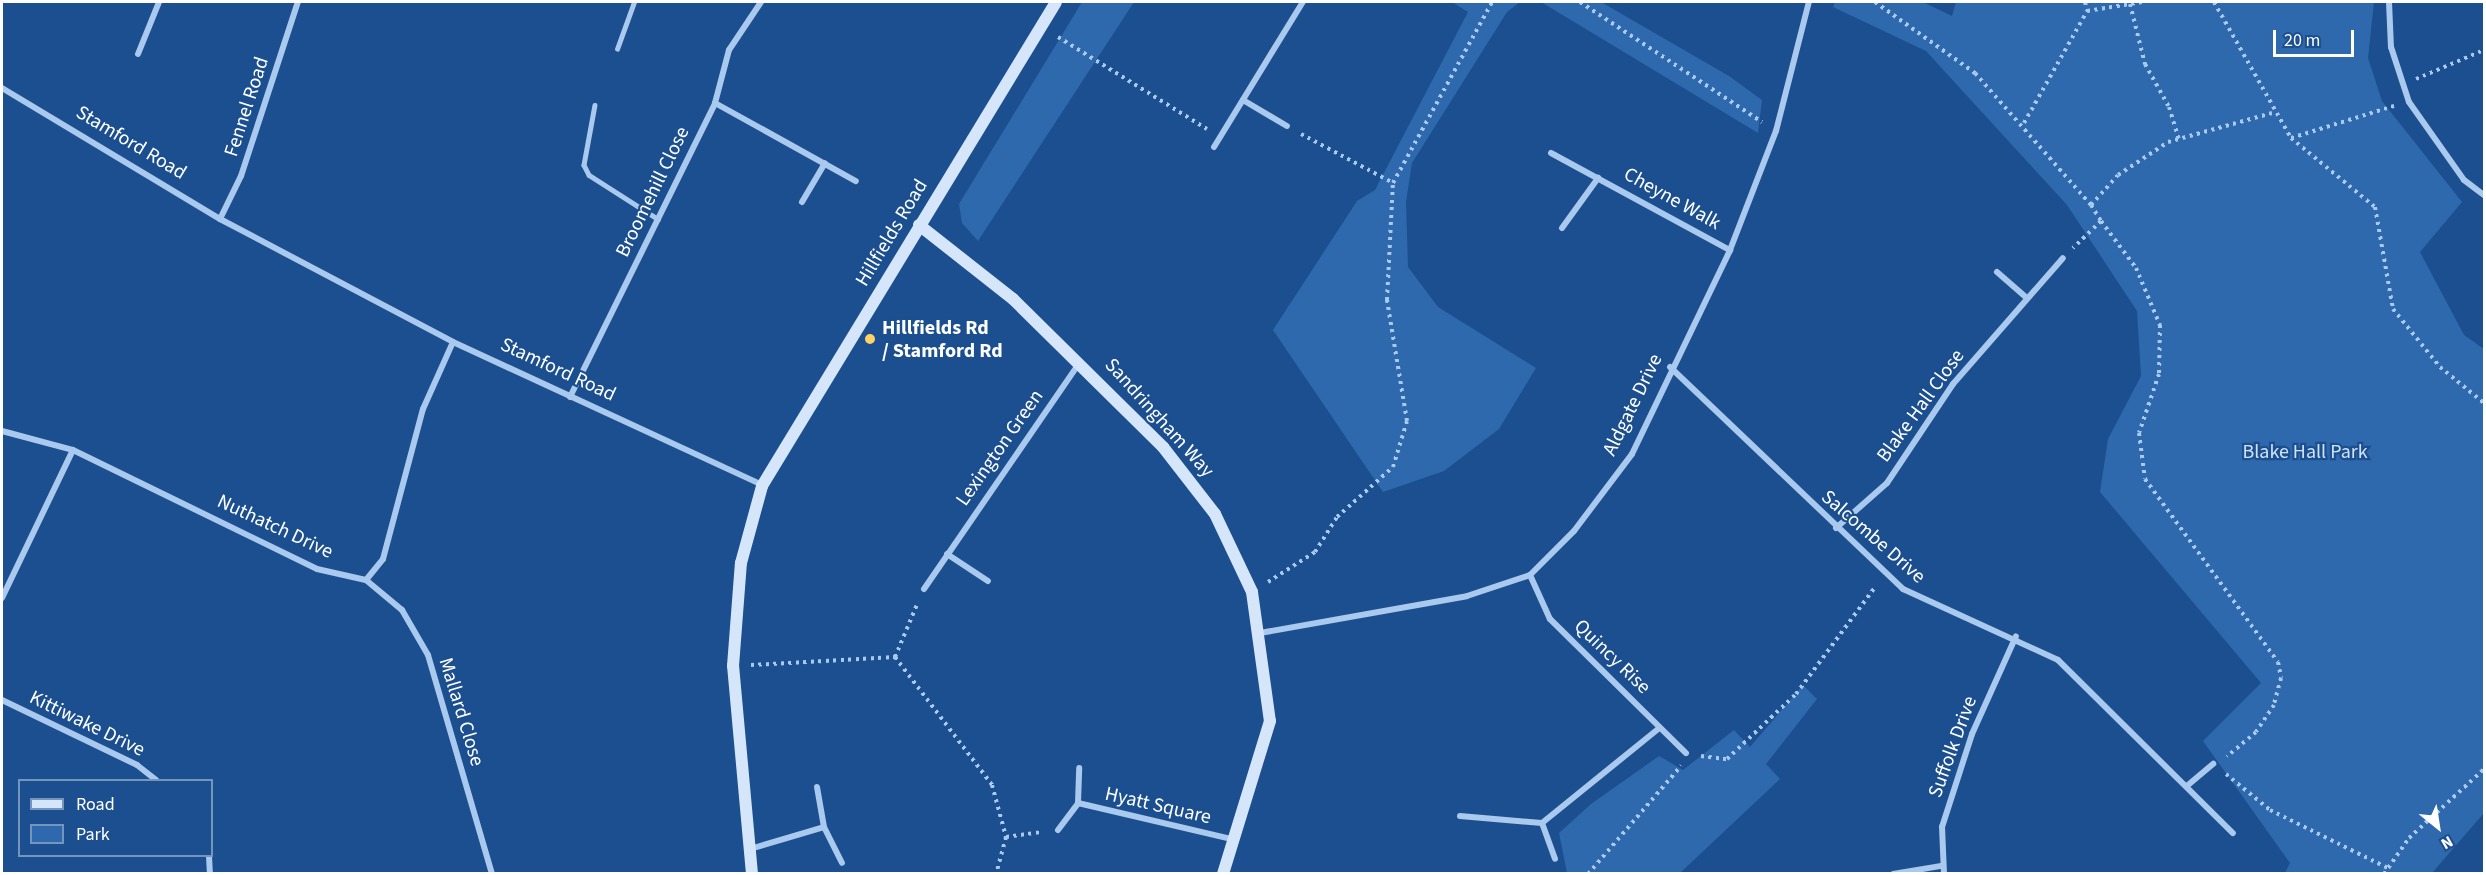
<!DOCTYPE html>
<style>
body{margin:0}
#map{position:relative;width:2486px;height:875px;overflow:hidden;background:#1b4f8f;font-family:"Source Sans 3",sans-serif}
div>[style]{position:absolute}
.green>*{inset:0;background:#2e69ad}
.path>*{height:4px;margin-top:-2px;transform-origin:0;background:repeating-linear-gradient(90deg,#a9c9ee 0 3px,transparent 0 7.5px)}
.lane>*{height:4.5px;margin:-2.25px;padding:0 2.25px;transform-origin:2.25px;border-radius:2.25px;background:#a9c9ee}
.street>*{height:6px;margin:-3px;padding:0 3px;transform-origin:3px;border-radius:3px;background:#a9c9ee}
.secondary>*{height:12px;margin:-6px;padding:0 6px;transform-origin:6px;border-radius:6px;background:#d6e6fa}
.dots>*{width:16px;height:16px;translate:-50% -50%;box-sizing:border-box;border:3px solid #1b4f8f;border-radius:50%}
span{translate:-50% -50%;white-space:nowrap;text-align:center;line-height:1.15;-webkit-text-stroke:4.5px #1b4f8f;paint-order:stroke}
.street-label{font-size:20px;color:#fff}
.poi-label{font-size:20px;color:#fff;font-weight:700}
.left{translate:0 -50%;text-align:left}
.park-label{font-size:20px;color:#cfe3fa}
.frame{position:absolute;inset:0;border:3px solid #fff;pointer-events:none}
.legend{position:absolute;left:18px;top:779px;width:195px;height:78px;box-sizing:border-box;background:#1b4f8f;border:2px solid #7695bc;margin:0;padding:8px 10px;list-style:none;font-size:18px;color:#fff}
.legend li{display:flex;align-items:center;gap:12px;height:30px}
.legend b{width:30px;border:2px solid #7695bc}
.north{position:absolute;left:2408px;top:797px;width:60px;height:60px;-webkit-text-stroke:4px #1b4f8f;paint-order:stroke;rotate:150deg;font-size:16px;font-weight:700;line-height:24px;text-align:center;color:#fff}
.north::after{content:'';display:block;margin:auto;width:21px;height:27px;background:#fff;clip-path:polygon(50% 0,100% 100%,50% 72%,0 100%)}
.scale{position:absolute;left:2273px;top:30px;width:81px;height:27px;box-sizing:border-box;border:3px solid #fff;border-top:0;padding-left:8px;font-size:18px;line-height:21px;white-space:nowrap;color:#fff;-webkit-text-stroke:4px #1b4f8f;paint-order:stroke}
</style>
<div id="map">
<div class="green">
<div style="clip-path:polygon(1082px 2px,1134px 2px,978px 241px,962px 223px,959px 204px)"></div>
<div style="clip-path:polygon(1452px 2px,1520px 2px,1507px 12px,1412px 163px,1406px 202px,1408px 267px,1438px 307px,1536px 368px,1499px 429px,1444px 471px,1383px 492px,1273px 330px,1357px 201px,1375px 190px,1468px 12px)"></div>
<div style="clip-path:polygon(1541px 2px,1601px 2px,1729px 76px,1762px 100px,1758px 133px)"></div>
<div style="clip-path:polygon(1835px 2px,1923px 2px,1952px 16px,1956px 2px,2374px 2px,2368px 58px,2382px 101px,2462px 202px,2420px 252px,2464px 335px,2484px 349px,2484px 813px,2432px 873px,2285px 873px,2290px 863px,2203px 741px,2261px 683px,2100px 492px,2108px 439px,2141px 376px,2137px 311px,2067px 205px,1926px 51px,1833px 7px)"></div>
<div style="clip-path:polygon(1803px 685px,1817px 699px,1766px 764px,1780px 779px,1680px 873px,1567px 873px,1559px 833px,1591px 804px,1659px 756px,1683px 770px,1734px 730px,1750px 747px)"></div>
</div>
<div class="path">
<div style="left:1580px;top:2px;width:218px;rotate:33.4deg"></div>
<div style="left:1875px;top:2px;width:123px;rotate:35.4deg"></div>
<div style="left:1975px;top:73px;width:176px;rotate:48.7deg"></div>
<div style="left:2091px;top:205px;width:19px;rotate:58deg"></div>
<div style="left:2101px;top:221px;width:39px;rotate:136deg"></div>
<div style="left:2085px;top:2px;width:9px;rotate:77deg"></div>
<div style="left:2087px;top:11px;width:56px;rotate:-9.3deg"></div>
<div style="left:2214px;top:2px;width:156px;rotate:60.5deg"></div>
<div style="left:2291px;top:138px;width:109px;rotate:39.4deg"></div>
<div style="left:2375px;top:207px;width:104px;rotate:80deg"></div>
<div style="left:2393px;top:309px;width:75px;rotate:51deg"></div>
<div style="left:2440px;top:367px;width:57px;rotate:39.3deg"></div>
<div style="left:2130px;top:4px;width:62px;rotate:76deg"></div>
<div style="left:2145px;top:64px;width:49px;rotate:60.8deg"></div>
<div style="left:2169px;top:107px;width:34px;rotate:73deg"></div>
<div style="left:1058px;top:37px;width:175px;rotate:31.7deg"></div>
<div style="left:2416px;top:79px;width:74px;rotate:-23.1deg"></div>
<div style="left:2024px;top:123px;width:129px;rotate:-60.6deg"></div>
<div style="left:1301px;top:134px;width:104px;rotate:28deg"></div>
<div style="left:2291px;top:138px;width:108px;rotate:-17.3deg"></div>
<div style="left:2091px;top:205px;width:40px;rotate:-48deg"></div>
<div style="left:2118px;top:175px;width:60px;rotate:-33.4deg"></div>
<div style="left:2168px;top:142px;width:108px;rotate:-15.6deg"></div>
<div style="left:2101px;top:221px;width:59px;rotate:53.3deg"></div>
<div style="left:2136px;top:268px;width:62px;rotate:67.2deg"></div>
<div style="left:2160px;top:325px;width:49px;rotate:91.2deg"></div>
<div style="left:2159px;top:374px;width:62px;rotate:108.7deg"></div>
<div style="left:2139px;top:433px;width:46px;rotate:82.6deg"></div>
<div style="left:2145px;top:479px;width:226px;rotate:54deg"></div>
<div style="left:2278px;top:662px;width:16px;rotate:79deg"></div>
<div style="left:2281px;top:678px;width:28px;rotate:105deg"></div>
<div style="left:2274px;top:705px;width:32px;rotate:124deg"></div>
<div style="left:2256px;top:732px;width:38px;rotate:140deg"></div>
<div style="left:1268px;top:582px;width:56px;rotate:-32.6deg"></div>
<div style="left:1315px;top:552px;width:41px;rotate:-57.8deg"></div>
<div style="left:1337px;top:517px;width:75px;rotate:-41.8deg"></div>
<div style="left:1393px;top:467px;width:48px;rotate:-73.1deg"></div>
<div style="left:1407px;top:421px;width:123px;rotate:-99.4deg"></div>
<div style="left:1387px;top:300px;width:117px;rotate:-87.1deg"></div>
<div style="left:1393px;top:183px;width:206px;rotate:-61.3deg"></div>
<div style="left:895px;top:657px;width:60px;rotate:-67.3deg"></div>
<div style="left:751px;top:665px;width:144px;rotate:-3.2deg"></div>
<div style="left:895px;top:657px;width:161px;rotate:52.8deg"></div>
<div style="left:992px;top:785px;width:54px;rotate:74.9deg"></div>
<div style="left:1006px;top:837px;width:38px;rotate:105deg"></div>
<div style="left:1701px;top:756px;width:26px;rotate:7deg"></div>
<div style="left:1727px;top:759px;width:95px;rotate:-43.3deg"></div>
<div style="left:1796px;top:694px;width:134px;rotate:-53.5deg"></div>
<div style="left:2226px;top:774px;width:57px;rotate:39.3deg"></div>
<div style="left:2270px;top:810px;width:131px;rotate:26.2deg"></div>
<div style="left:1006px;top:837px;width:35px;rotate:-8deg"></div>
<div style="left:1588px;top:874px;width:143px;rotate:-49.3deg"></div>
<div style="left:2384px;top:874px;width:44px;rotate:-55.2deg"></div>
<div style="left:2409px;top:838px;width:102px;rotate:-42.6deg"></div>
</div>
<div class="lane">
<div style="left:617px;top:49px;width:50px;rotate:-70.1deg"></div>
<div style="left:595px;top:105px;width:61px;rotate:100.4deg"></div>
<div style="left:584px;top:165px;width:11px;rotate:63deg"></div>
<div style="left:589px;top:175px;width:82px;rotate:32.5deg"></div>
</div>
<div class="street">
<div style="left:2389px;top:2px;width:45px;rotate:87.5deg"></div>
<div style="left:2391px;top:47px;width:58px;rotate:71.9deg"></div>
<div style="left:2409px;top:102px;width:95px;rotate:54.8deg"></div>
<div style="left:2464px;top:180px;width:25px;rotate:37deg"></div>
<div style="left:138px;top:54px;width:56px;rotate:-68deg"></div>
<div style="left:2px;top:88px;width:254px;rotate:31deg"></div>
<div style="left:220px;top:219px;width:263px;rotate:27.8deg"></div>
<div style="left:453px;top:342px;width:340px;rotate:24.8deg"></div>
<div style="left:1243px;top:100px;width:51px;rotate:30.6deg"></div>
<div style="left:715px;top:103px;width:161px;rotate:29deg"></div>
<div style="left:1214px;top:147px;width:170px;rotate:-58.5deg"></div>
<div style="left:1551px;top:153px;width:204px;rotate:28.5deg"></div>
<div style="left:802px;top:202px;width:45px;rotate:-59.5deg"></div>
<div style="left:220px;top:219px;width:48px;rotate:-64deg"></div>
<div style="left:241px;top:176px;width:183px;rotate:-71.9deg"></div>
<div style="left:1562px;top:228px;width:62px;rotate:-54.2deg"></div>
<div style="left:1997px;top:272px;width:38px;rotate:41deg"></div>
<div style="left:1670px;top:367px;width:322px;rotate:43.6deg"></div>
<div style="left:1903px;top:589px;width:170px;rotate:24.6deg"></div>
<div style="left:2058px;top:660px;width:246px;rotate:44.7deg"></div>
<div style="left:570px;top:397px;width:328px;rotate:-63.7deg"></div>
<div style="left:715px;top:103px;width:55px;rotate:-75.2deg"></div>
<div style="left:729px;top:50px;width:58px;rotate:-56.3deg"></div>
<div style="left:2px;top:431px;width:73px;rotate:15deg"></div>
<div style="left:73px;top:450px;width:271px;rotate:26deg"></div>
<div style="left:317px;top:569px;width:50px;rotate:12.7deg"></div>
<div style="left:366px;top:580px;width:27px;rotate:-51deg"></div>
<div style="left:383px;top:559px;width:155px;rotate:-75.1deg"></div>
<div style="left:423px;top:409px;width:73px;rotate:-65.9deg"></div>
<div style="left:1836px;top:528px;width:68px;rotate:-41.4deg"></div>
<div style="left:1887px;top:483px;width:119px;rotate:-56.3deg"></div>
<div style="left:1953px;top:384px;width:167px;rotate:-48.9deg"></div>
<div style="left:947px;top:554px;width:49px;rotate:33.4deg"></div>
<div style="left:1530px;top:575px;width:48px;rotate:65.6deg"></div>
<div style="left:1550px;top:619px;width:191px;rotate:44.6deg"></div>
<div style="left:366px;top:580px;width:47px;rotate:39.8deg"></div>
<div style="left:402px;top:610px;width:52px;rotate:60deg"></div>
<div style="left:428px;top:655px;width:228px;rotate:73.7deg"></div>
<div style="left:924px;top:589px;width:275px;rotate:-55.5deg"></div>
<div style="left:2px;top:598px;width:164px;rotate:-64.4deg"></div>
<div style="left:1260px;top:633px;width:210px;rotate:-10.1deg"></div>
<div style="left:1467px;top:596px;width:66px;rotate:-18.4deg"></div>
<div style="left:1530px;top:575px;width:62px;rotate:-45deg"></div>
<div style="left:1574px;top:531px;width:96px;rotate:-53deg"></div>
<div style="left:1632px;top:454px;width:226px;rotate:-64.3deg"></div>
<div style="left:1730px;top:250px;width:128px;rotate:-68.9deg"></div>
<div style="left:1776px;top:131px;width:133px;rotate:-75.7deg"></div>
<div style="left:2px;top:700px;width:150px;rotate:25.7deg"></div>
<div style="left:137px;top:765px;width:24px;rotate:38deg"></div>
<div style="left:2188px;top:785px;width:33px;rotate:-40deg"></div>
<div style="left:817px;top:787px;width:41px;rotate:80.1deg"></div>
<div style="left:824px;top:827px;width:40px;rotate:63.4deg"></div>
<div style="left:1078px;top:803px;width:157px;rotate:13.2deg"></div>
<div style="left:1460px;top:816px;width:82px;rotate:4.9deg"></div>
<div style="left:1542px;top:823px;width:149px;rotate:-39deg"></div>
<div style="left:1542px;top:823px;width:38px;rotate:70deg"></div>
<div style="left:1058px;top:830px;width:34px;rotate:-53deg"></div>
<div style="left:1078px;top:803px;width:35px;rotate:-88deg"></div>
<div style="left:750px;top:849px;width:77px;rotate:-16.6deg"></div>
<div style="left:209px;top:856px;width:18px;rotate:87deg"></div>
<div style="left:1893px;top:874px;width:49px;rotate:-9.5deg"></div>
<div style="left:1944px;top:874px;width:47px;rotate:-92.4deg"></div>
<div style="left:1942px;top:827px;width:98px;rotate:-72.1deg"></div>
<div style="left:1972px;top:734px;width:107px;rotate:-65.8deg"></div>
</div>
<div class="secondary">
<div style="left:919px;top:225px;width:120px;rotate:38.2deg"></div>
<div style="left:1013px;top:299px;width:211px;rotate:44.6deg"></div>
<div style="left:1163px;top:447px;width:85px;rotate:52.2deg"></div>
<div style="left:1215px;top:514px;width:86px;rotate:64.6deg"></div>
<div style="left:1252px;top:592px;width:130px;rotate:82.1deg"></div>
<div style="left:1270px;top:721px;width:160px;rotate:107.1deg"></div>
<div style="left:752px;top:874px;width:209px;rotate:-95.2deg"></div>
<div style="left:733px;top:666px;width:103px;rotate:-85.6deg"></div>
<div style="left:741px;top:563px;width:80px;rotate:-74.7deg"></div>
<div style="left:762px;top:486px;width:566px;rotate:-58.72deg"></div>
</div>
<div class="dots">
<div style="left:870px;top:339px;background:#ffd166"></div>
</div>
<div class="street-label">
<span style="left:247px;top:107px;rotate:-72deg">Fennel Road</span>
<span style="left:131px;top:143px;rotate:31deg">Stamford Road</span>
<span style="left:653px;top:192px;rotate:-64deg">Broomehill Close</span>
<span style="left:1672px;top:199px;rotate:29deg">Cheyne Walk</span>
<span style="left:892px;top:233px;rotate:-59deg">Hillfields Road</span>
<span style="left:558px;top:370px;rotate:25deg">Stamford Road</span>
<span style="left:1633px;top:405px;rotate:-64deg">Aldgate Drive</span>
<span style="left:1921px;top:406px;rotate:-54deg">Blake Hall Close</span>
<span style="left:1159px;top:418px;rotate:48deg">Sandringham Way</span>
<span style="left:1000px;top:448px;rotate:-55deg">Lexington Green</span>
<span style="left:275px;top:527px;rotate:25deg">Nuthatch Drive</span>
<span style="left:1873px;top:537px;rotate:41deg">Salcombe Drive</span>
<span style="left:1612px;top:657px;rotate:44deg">Quincy Rise</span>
<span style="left:461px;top:712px;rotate:73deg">Mallard Close</span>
<span style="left:87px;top:724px;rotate:26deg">Kittiwake Drive</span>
<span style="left:1953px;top:747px;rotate:-70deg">Suffolk Drive</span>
<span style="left:1158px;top:806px;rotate:13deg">Hyatt Square</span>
</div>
<div class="poi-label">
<span class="left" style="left:882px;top:340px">Hillfields Rd<br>/ Stamford Rd</span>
</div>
<div class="park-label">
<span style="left:2305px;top:452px">Blake Hall Park</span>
</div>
<div class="frame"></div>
<ul class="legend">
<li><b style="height:8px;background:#d6e6fa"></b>Road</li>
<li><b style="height:16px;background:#2e69ad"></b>Park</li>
</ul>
<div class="north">N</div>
<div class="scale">20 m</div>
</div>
